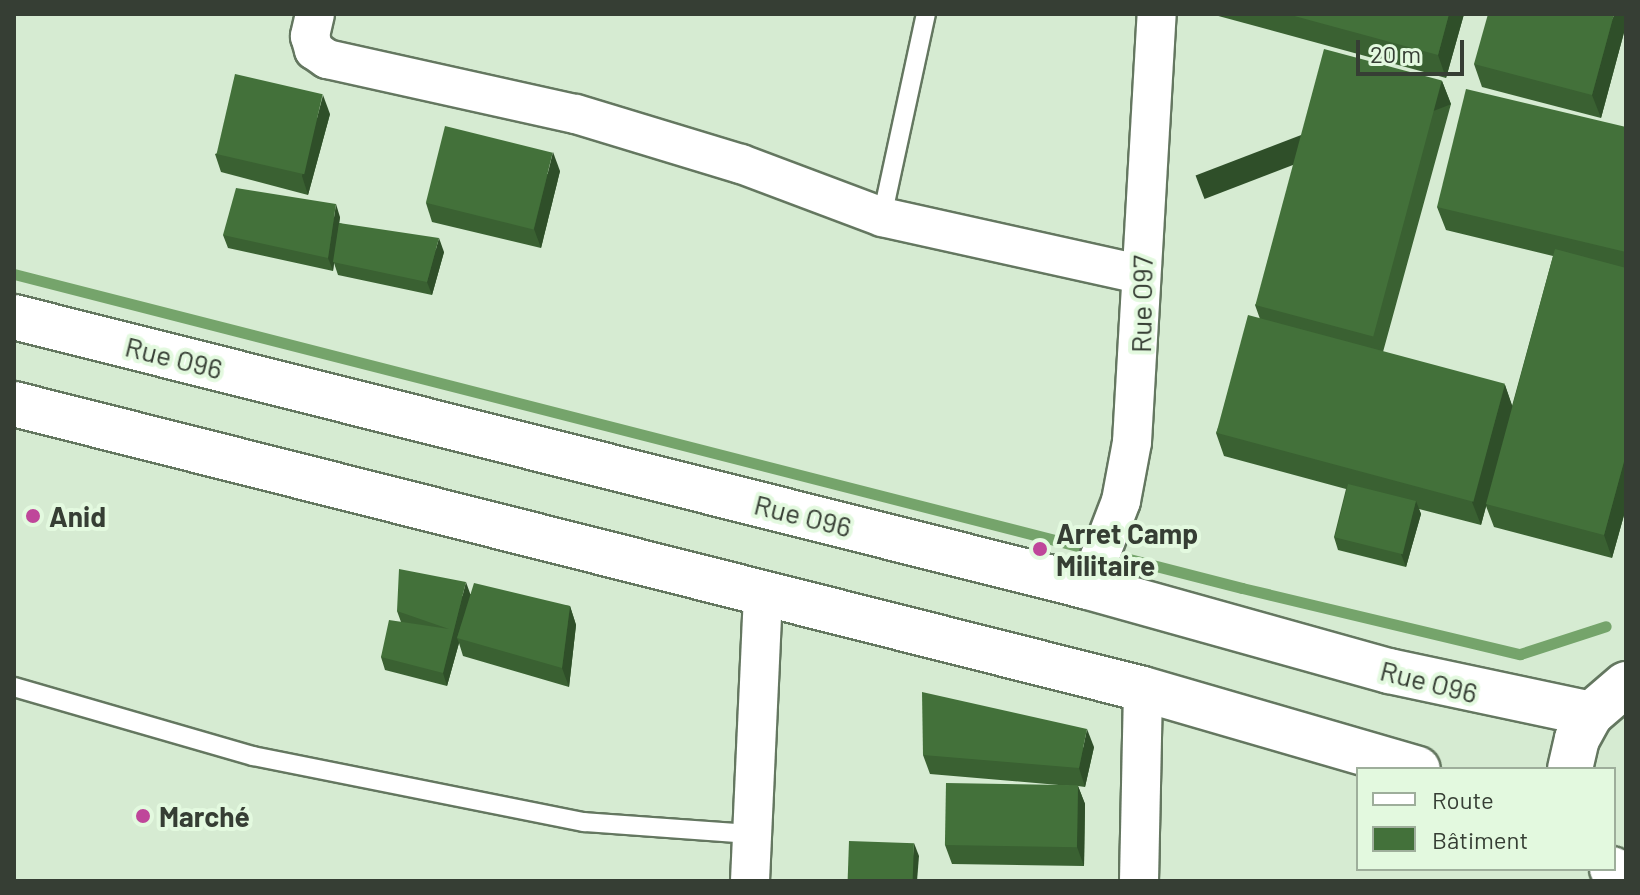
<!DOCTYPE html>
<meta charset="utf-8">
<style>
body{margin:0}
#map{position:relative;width:1640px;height:895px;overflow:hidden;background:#d6ebd2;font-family:Barlow,sans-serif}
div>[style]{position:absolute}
.stream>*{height:11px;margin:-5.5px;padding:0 5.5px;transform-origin:5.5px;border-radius:5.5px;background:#75a46b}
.roads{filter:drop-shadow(2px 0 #647760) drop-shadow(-2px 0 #647760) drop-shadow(0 2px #647760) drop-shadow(0 -2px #647760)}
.service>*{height:18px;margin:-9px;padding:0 9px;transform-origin:9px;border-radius:9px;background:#fff}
.minor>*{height:38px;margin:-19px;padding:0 19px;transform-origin:19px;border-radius:19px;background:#fff}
.secondary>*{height:44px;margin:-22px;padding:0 22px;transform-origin:22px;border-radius:22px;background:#fff}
.wall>*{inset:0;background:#3a6132}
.shaded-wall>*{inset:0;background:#2f4f29;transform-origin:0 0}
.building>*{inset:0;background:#43713a;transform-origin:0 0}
.dots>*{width:22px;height:22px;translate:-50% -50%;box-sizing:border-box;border:4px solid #e3f9df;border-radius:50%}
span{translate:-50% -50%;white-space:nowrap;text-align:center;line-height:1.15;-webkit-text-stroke:8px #e3f9df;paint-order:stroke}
.street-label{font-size:28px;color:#363e34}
.poi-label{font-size:28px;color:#363e34;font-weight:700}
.left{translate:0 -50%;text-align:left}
.frame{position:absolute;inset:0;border:16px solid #363e34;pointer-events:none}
.legend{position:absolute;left:1356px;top:767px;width:260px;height:104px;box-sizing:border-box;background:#e3f9df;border:2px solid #9eae9b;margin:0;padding:10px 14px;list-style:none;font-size:24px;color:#363e34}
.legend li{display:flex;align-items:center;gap:16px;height:40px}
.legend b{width:40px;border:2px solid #9eae9b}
.scale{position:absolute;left:1356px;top:40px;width:108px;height:36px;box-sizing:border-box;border:4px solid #363e34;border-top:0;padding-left:10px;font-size:24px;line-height:28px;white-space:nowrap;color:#363e34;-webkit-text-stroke:6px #e3f9df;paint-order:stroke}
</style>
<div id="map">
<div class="stream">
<div style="left:14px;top:274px;width:1268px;rotate:14.34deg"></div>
<div style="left:1242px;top:588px;width:286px;rotate:13.4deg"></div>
<div style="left:1520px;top:654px;width:90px;rotate:-18deg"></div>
</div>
<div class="roads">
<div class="service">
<div style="left:882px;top:217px;width:208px;rotate:-77.8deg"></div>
<div style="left:14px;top:687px;width:249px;rotate:16.1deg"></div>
<div style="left:253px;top:756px;width:338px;rotate:11.3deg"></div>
<div style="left:584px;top:822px;width:168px;rotate:4.1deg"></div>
</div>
<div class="minor">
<div style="left:315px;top:14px;width:23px;rotate:103deg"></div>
<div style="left:310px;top:36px;width:15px;rotate:74deg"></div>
<div style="left:314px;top:50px;width:16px;rotate:35deg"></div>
<div style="left:327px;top:59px;width:255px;rotate:12.5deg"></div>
<div style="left:576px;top:114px;width:172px;rotate:16.9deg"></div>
<div style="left:741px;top:164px;width:151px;rotate:20.6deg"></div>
<div style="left:882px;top:217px;width:263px;rotate:12.5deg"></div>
<div style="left:1088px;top:587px;width:92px;rotate:-69deg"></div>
<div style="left:1121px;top:501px;width:60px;rotate:-79.4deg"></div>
<div style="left:1132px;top:442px;width:429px;rotate:-86.7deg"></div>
<div style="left:750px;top:881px;width:290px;rotate:-87.4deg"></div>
<div style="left:1139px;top:881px;width:192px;rotate:-88.8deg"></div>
</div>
<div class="secondary">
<div style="left:14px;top:317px;width:1107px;rotate:14.11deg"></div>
<div style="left:1088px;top:587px;width:313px;rotate:15.6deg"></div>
<div style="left:1389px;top:671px;width:207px;rotate:12deg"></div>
<div style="left:14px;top:404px;width:1164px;rotate:14.17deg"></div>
<div style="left:1143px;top:689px;width:286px;rotate:16.2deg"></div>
<div style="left:1570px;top:769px;width:31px;rotate:-77deg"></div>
<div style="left:1577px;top:739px;width:29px;rotate:-61deg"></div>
<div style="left:1591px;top:714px;width:46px;rotate:-40.6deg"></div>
<div style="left:1612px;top:869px;width:17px;rotate:33deg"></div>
</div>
</div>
<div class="wall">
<div style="clip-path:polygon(1211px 14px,1464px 14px,1446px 78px)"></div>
<div style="clip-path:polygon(1626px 14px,1626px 25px,1601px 118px,1482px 87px,1474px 64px)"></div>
<div style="clip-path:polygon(1442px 81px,1451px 104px,1383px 352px,1505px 385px,1512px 406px,1553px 256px,1446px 230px,1437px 207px,1626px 127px,1626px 508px,1612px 558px,1494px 527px,1486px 506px,1481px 525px,1419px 509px,1421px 514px,1406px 567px,1338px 550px,1334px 537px,1346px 489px,1224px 456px,1216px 433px,1260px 319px,1255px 305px)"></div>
<div style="clip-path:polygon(330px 114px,308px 195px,221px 172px,215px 154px)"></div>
<div style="clip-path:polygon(560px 171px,541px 248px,432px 222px,426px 203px)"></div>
<div style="clip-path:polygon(340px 217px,339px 223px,444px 252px,432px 295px,338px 275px,334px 263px,333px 271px,228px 248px,223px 235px)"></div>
<div style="clip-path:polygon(470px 594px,570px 606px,576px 625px,569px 687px,463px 656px,459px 643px,447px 686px,385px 670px,381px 657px,401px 622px,397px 611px)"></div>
<div style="clip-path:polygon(1094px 747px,1085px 787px,1078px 786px,1085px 804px,1084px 866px,952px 864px,945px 845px,1070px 786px,930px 774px,923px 755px)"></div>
</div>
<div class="shaded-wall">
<div style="clip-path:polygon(1449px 14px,1464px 14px,1446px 78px,1438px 55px)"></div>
<div style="clip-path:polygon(1614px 14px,1626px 14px,1626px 25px,1601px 118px,1592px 95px)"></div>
<div style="left:1442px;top:81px;width:25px;height:264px;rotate:69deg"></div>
<div style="clip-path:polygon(323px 95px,330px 114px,308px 195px,302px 176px)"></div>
<div style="clip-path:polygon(553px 152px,560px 171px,541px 248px,534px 229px)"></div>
<div style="clip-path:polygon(336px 204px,340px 217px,333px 271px,328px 258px)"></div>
<div style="clip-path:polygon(439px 238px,444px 252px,432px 295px,427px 282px)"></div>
<div style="clip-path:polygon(1505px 385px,1513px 408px,1481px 525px,1472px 502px)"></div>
<div style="clip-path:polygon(1626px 454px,1626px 508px,1612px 558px,1604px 535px)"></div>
<div style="clip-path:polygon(1416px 501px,1421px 514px,1406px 567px,1401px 554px)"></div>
<div style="clip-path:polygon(466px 582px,471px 596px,457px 638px,459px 643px,447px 686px,443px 673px)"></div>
<div style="clip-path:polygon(570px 606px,576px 625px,569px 687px,562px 668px)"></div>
<div style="clip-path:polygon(1087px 729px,1094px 747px,1085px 787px,1079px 768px)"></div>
<div style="clip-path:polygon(1078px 786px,1085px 804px,1084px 866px,1077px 847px)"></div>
<div style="clip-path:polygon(914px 843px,919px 856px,917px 881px,911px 881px)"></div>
</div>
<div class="building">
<div style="clip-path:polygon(1287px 14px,1449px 14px,1438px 55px)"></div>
<div style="clip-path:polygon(1488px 14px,1614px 14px,1592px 95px,1474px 64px)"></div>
<div style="left:1324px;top:49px;width:122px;height:265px;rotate:15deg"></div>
<div style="left:235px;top:74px;width:90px;height:82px;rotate:13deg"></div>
<div style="clip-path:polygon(1466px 89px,1626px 127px,1626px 252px,1437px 207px)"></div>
<div style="left:445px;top:126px;width:111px;height:79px;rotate:14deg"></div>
<div style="clip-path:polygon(236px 188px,336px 204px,328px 258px,223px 235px)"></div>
<div style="clip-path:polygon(339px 223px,439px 238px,427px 282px,333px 262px)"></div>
<div style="clip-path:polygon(1555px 249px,1626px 268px,1626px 454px,1604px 535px,1486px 504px)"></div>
<div style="left:1248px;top:315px;width:266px;height:122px;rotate:15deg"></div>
<div style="left:1348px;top:484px;width:70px;height:55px;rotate:14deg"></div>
<div style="clip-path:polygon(399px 569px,466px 582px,443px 673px,381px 657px,389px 620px,449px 629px,397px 611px)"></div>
<div style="clip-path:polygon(474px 583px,570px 606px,562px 668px,457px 638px)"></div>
<div style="clip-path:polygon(922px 692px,1087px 729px,1079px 768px,923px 755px)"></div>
<div style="left:946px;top:783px;width:132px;height:62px;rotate:1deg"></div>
<div style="left:849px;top:841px;width:65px;height:40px;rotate:2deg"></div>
</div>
<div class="dots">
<div style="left:33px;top:516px;background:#bf469a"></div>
<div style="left:1040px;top:549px;background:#bf469a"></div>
<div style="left:143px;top:816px;background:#bf469a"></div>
</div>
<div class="street-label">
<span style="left:1141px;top:304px;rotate:-89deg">Rue O97</span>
<span style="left:174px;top:357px;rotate:14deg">Rue O96</span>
<span style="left:803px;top:515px;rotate:14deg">Rue O96</span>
<span style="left:1429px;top:681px;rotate:14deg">Rue O96</span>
</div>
<div class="poi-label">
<span class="left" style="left:49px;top:516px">Anid</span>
<span class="left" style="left:1056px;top:549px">Arret Camp<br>Militaire</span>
<span class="left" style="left:159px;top:816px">Marché</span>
</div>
<div class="frame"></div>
<ul class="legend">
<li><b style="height:10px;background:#fff"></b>Route</li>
<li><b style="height:22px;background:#43713a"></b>Bâtiment</li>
</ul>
<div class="scale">20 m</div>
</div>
